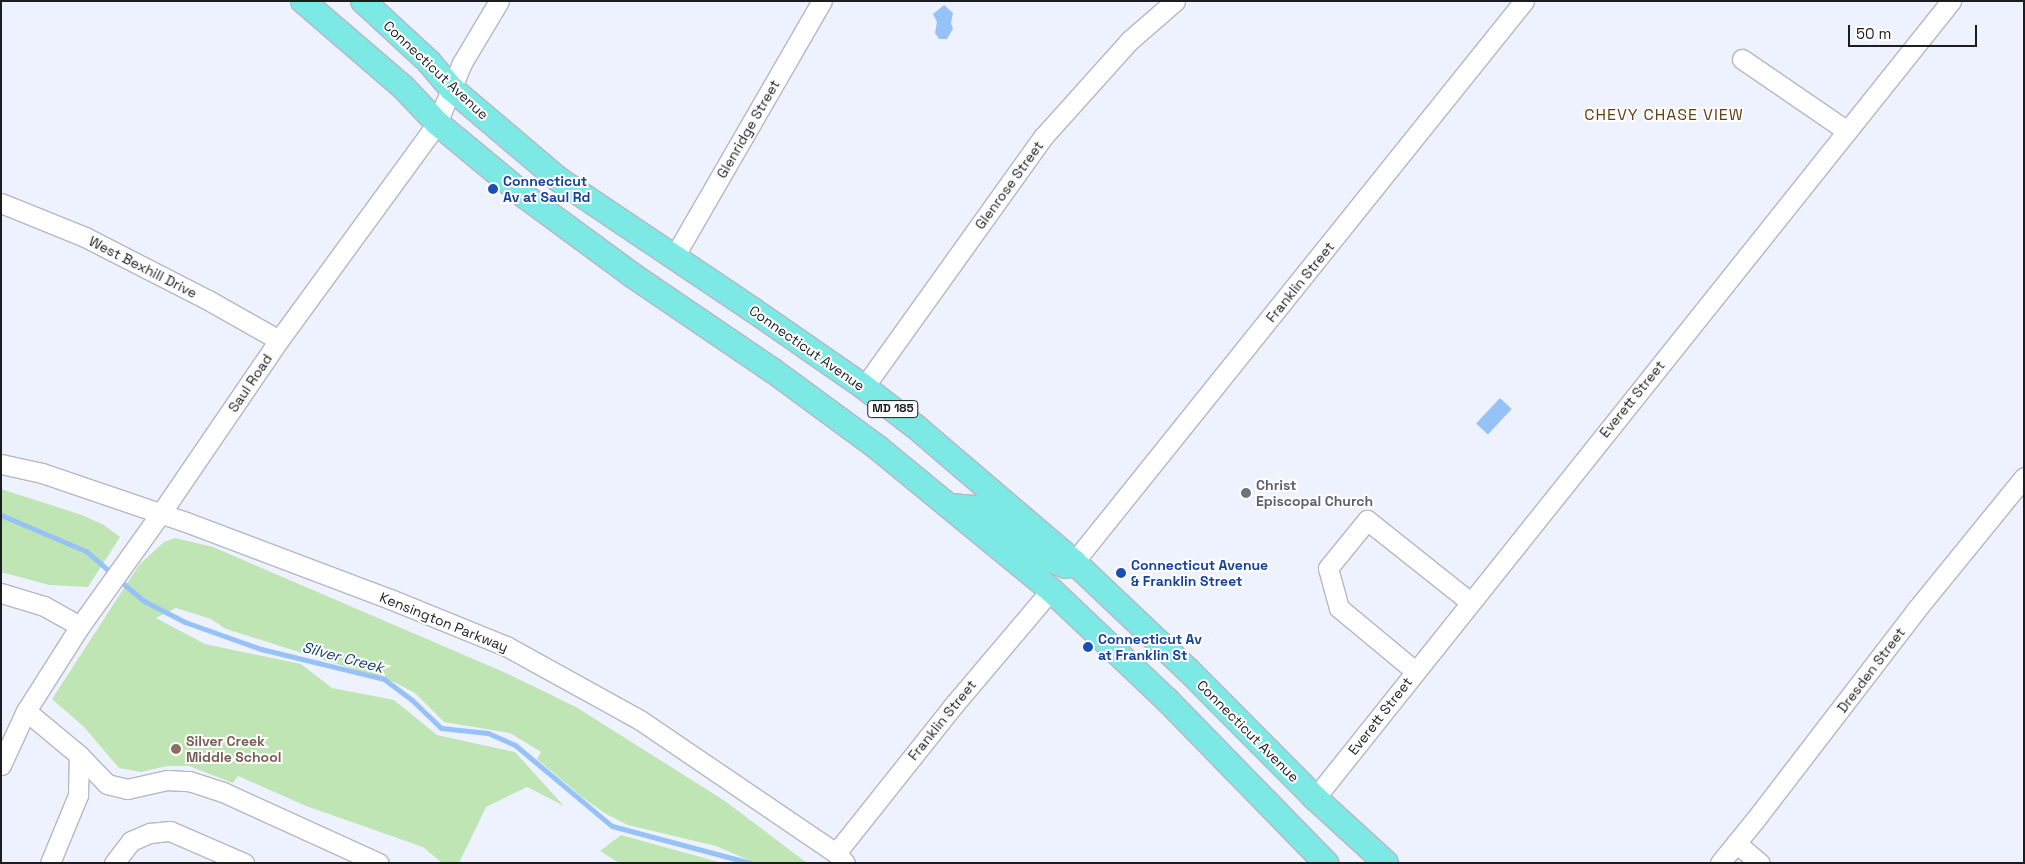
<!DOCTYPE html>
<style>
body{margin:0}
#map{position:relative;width:2025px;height:864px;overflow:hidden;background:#eef2fe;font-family:"Space Grotesk",sans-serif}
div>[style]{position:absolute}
.green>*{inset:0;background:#c0e5b4}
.water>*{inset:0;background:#97c2f8;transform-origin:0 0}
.stream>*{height:5px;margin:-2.5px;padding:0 2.5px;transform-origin:2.5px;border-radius:2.5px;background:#97c2f8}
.roads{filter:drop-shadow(1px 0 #b5b8c3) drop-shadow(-1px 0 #b5b8c3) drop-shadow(0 1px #b5b8c3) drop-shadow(0 -1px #b5b8c3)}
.minor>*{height:19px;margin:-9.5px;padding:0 9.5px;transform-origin:9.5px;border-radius:9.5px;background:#fff}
.major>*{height:24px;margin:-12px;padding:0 12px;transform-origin:12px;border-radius:12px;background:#7de9e5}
.dots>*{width:14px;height:14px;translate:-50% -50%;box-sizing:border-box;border:2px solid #fff;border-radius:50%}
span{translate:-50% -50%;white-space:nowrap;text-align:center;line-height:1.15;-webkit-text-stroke:4px #fff;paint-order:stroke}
.shield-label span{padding:1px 4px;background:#fff;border:1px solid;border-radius:4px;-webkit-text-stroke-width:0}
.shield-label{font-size:12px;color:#1c1d21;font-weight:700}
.street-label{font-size:14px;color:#1c1d21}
.transit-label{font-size:14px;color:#164399;font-weight:700}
.left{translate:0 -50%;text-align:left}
.worship-label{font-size:14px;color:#5b616d;font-weight:700}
.education-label{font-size:14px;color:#785e54;font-weight:700}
.water-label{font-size:15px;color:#143f6f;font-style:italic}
.quarter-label{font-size:16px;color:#65400f;letter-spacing:1px}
.frame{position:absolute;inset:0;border:2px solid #1c1d21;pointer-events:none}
.scale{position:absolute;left:1848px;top:25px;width:129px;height:22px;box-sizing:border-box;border:2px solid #1c1d21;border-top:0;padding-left:6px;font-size:15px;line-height:18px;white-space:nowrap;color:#1c1d21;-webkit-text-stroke:4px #fff;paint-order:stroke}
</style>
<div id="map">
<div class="green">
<div style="clip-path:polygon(1px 489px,82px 515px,104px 525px,120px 537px,88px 587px,49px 585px,1px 572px)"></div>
<div style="clip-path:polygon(175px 538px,213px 547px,506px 673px,576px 707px,725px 801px,807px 863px,755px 863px,716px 846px,628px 825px,606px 814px,582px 797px,537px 759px,541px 752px,510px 733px,444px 722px,415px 693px,394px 682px,226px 629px,211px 619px,176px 608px,156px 618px,205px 644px,301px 664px,332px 688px,394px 700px,437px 735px,515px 752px,564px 806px,527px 787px,486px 807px,459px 863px,442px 863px,423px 847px,306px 806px,238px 776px,233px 783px,189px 766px,167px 766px,141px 772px,119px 768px,84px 727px,52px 699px,139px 565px,164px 542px)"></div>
<div style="clip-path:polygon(621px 835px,722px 863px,619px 863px,600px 851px)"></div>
</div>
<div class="water">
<div style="clip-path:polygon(944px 5px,953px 13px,951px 23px,953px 29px,947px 39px,939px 39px,935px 33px,937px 22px,933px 14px)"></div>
<div style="left:1500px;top:398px;width:16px;height:35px;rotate:43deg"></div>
</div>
<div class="stream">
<div style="left:1px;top:515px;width:92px;rotate:23deg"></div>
<div style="left:86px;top:551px;width:35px;rotate:41deg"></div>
<div style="left:119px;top:580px;width:33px;rotate:40deg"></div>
<div style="left:144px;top:601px;width:46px;rotate:27.1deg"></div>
<div style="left:185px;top:622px;width:81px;rotate:19.6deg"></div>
<div style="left:261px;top:649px;width:127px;rotate:13.7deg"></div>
<div style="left:384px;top:679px;width:35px;rotate:37deg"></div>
<div style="left:412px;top:700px;width:40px;rotate:44deg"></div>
<div style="left:441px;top:728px;width:47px;rotate:6.1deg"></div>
<div style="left:488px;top:733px;width:30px;rotate:24deg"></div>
<div style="left:515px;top:745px;width:126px;rotate:39.9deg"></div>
<div style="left:612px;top:826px;width:143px;rotate:15deg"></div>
</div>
<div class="roads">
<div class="minor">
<div style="left:1742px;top:59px;width:127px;rotate:34.4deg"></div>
<div style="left:1px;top:203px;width:91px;rotate:22deg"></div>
<div style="left:85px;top:237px;width:138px;rotate:27.1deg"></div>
<div style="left:208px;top:300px;width:81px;rotate:29.4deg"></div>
<div style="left:674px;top:257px;width:296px;rotate:-60deg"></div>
<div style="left:864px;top:387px;width:307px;rotate:-54.4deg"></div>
<div style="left:1043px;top:137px;width:129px;rotate:-48.1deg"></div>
<div style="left:1129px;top:41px;width:61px;rotate:-41deg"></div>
<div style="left:1px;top:464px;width:42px;rotate:12.4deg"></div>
<div style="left:42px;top:473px;width:152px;rotate:18.8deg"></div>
<div style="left:186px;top:522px;width:218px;rotate:20.7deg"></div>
<div style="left:390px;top:599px;width:125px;rotate:22.1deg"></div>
<div style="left:506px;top:646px;width:153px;rotate:28.9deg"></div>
<div style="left:640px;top:720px;width:237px;rotate:34.2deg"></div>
<div style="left:836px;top:853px;width:13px;rotate:48deg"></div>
<div style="left:1074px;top:562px;width:719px;rotate:-51.27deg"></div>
<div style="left:1px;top:593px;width:45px;rotate:16.8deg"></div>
<div style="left:44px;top:606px;width:41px;rotate:29.1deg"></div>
<div style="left:1415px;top:671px;width:99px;rotate:-140.3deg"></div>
<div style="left:1339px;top:608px;width:41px;rotate:-105.4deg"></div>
<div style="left:1328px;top:568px;width:62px;rotate:-50.9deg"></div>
<div style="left:1367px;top:520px;width:132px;rotate:38.5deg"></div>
<div style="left:26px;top:711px;width:69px;rotate:39.7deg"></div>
<div style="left:79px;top:755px;width:40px;rotate:46deg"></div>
<div style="left:107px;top:784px;width:21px;rotate:14deg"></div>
<div style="left:127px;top:789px;width:41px;rotate:-12.7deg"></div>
<div style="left:167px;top:780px;width:22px;rotate:3deg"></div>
<div style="left:189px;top:781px;width:36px;rotate:18deg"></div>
<div style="left:223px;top:792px;width:171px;rotate:24.5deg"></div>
<div style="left:1px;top:765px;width:60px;rotate:-65.2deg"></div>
<div style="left:26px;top:711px;width:101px;rotate:-57.6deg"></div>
<div style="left:80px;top:626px;width:139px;rotate:-54.4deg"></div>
<div style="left:161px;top:513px;width:209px;rotate:-55.7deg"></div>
<div style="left:279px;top:340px;width:268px;rotate:-53.9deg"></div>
<div style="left:437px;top:123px;width:65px;rotate:-67.4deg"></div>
<div style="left:462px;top:63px;width:72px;rotate:-59.2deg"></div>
<div style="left:1315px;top:798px;width:1020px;rotate:-51.41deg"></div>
<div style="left:1736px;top:843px;width:31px;rotate:40deg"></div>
<div style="left:836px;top:853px;width:186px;rotate:-51.5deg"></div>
<div style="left:952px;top:707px;width:153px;rotate:-49.8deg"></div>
<div style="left:50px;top:863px;width:74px;rotate:-67.6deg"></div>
<div style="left:78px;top:795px;width:40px;rotate:-88.6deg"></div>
<div style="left:114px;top:863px;width:28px;rotate:-52deg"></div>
<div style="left:131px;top:841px;width:21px;rotate:-23deg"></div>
<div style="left:150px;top:833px;width:20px;rotate:-6deg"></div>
<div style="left:170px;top:831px;width:81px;rotate:23.4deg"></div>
<div style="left:1720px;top:863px;width:55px;rotate:-50.9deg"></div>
<div style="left:1755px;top:820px;width:265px;rotate:-52.5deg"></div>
<div style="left:1916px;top:610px;width:171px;rotate:-50.9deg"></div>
</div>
<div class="major">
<div style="left:303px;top:1px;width:132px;rotate:40.7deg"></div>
<div style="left:403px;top:87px;width:50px;rotate:46.6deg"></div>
<div style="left:437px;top:123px;width:116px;rotate:39.7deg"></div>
<div style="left:526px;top:197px;width:132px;rotate:36.3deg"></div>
<div style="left:632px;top:275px;width:169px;rotate:34.2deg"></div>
<div style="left:772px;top:370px;width:132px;rotate:36.3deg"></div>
<div style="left:878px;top:448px;width:224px;rotate:39.4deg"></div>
<div style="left:1051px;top:590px;width:160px;rotate:43.5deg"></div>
<div style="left:1167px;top:700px;width:228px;rotate:45.7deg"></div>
<div style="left:363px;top:1px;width:90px;rotate:42.7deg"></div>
<div style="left:429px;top:62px;width:35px;rotate:50deg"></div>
<div style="left:452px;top:89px;width:139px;rotate:40.3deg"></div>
<div style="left:558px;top:179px;width:235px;rotate:33.9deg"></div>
<div style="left:753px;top:310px;width:135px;rotate:34.7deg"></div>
<div style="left:864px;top:387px;width:66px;rotate:37.6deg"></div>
<div style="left:916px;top:427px;width:208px;rotate:40.5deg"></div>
<div style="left:1074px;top:562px;width:157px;rotate:43.5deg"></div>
<div style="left:1188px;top:670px;width:180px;rotate:45.2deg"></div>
<div style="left:1315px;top:798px;width:96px;rotate:42.5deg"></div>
<div style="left:951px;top:506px;width:32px;rotate:5deg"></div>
<div style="left:983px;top:509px;width:73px;rotate:40deg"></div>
<div style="left:1039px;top:556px;width:29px;rotate:20deg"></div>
<div style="left:1066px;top:566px;width:9px;rotate:-27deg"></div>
</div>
</div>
<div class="dots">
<div style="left:493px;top:189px;background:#1a4fb4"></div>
<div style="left:1246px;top:493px;background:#6b7280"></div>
<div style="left:1121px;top:573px;background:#1a4fb4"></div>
<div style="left:1088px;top:647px;background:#1a4fb4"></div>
<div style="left:176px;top:749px;background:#8d6e63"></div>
</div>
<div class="shield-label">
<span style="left:893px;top:409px">MD 185</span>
</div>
<div class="street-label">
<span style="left:436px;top:70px;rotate:43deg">Connecticut Avenue</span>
<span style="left:748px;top:129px;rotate:-60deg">Glenridge Street</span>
<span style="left:1009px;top:185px;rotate:-54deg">Glenrose Street</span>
<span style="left:143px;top:267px;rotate:27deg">West Bexhill Drive</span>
<span style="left:1300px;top:282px;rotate:-51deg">Franklin Street</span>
<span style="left:807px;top:348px;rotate:35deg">Connecticut Avenue</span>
<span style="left:250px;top:383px;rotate:-56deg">Saul Road</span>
<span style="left:1632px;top:399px;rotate:-51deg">Everett Street</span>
<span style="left:444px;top:622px;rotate:22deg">Kensington Parkway</span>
<span style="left:1871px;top:670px;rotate:-53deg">Dresden Street</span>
<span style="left:1380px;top:716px;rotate:-52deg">Everett Street</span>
<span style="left:942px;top:720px;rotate:-51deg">Franklin Street</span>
<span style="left:1248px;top:731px;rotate:45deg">Connecticut Avenue</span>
</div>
<div class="transit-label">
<span class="left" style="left:503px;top:189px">Connecticut<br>Av at Saul Rd</span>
<span class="left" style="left:1131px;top:573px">Connecticut Avenue<br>&amp; Franklin Street</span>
<span class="left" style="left:1098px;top:647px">Connecticut Av<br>at Franklin St</span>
</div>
<div class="worship-label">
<span class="left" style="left:1256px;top:493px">Christ<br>Episcopal Church</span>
</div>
<div class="education-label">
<span class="left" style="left:186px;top:749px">Silver Creek<br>Middle School</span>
</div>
<div class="water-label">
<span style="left:343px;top:657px;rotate:15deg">Silver Creek</span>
</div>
<div class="quarter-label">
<span style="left:1664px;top:115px">CHEVY CHASE VIEW</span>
</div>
<div class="frame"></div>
<div class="scale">50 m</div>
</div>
